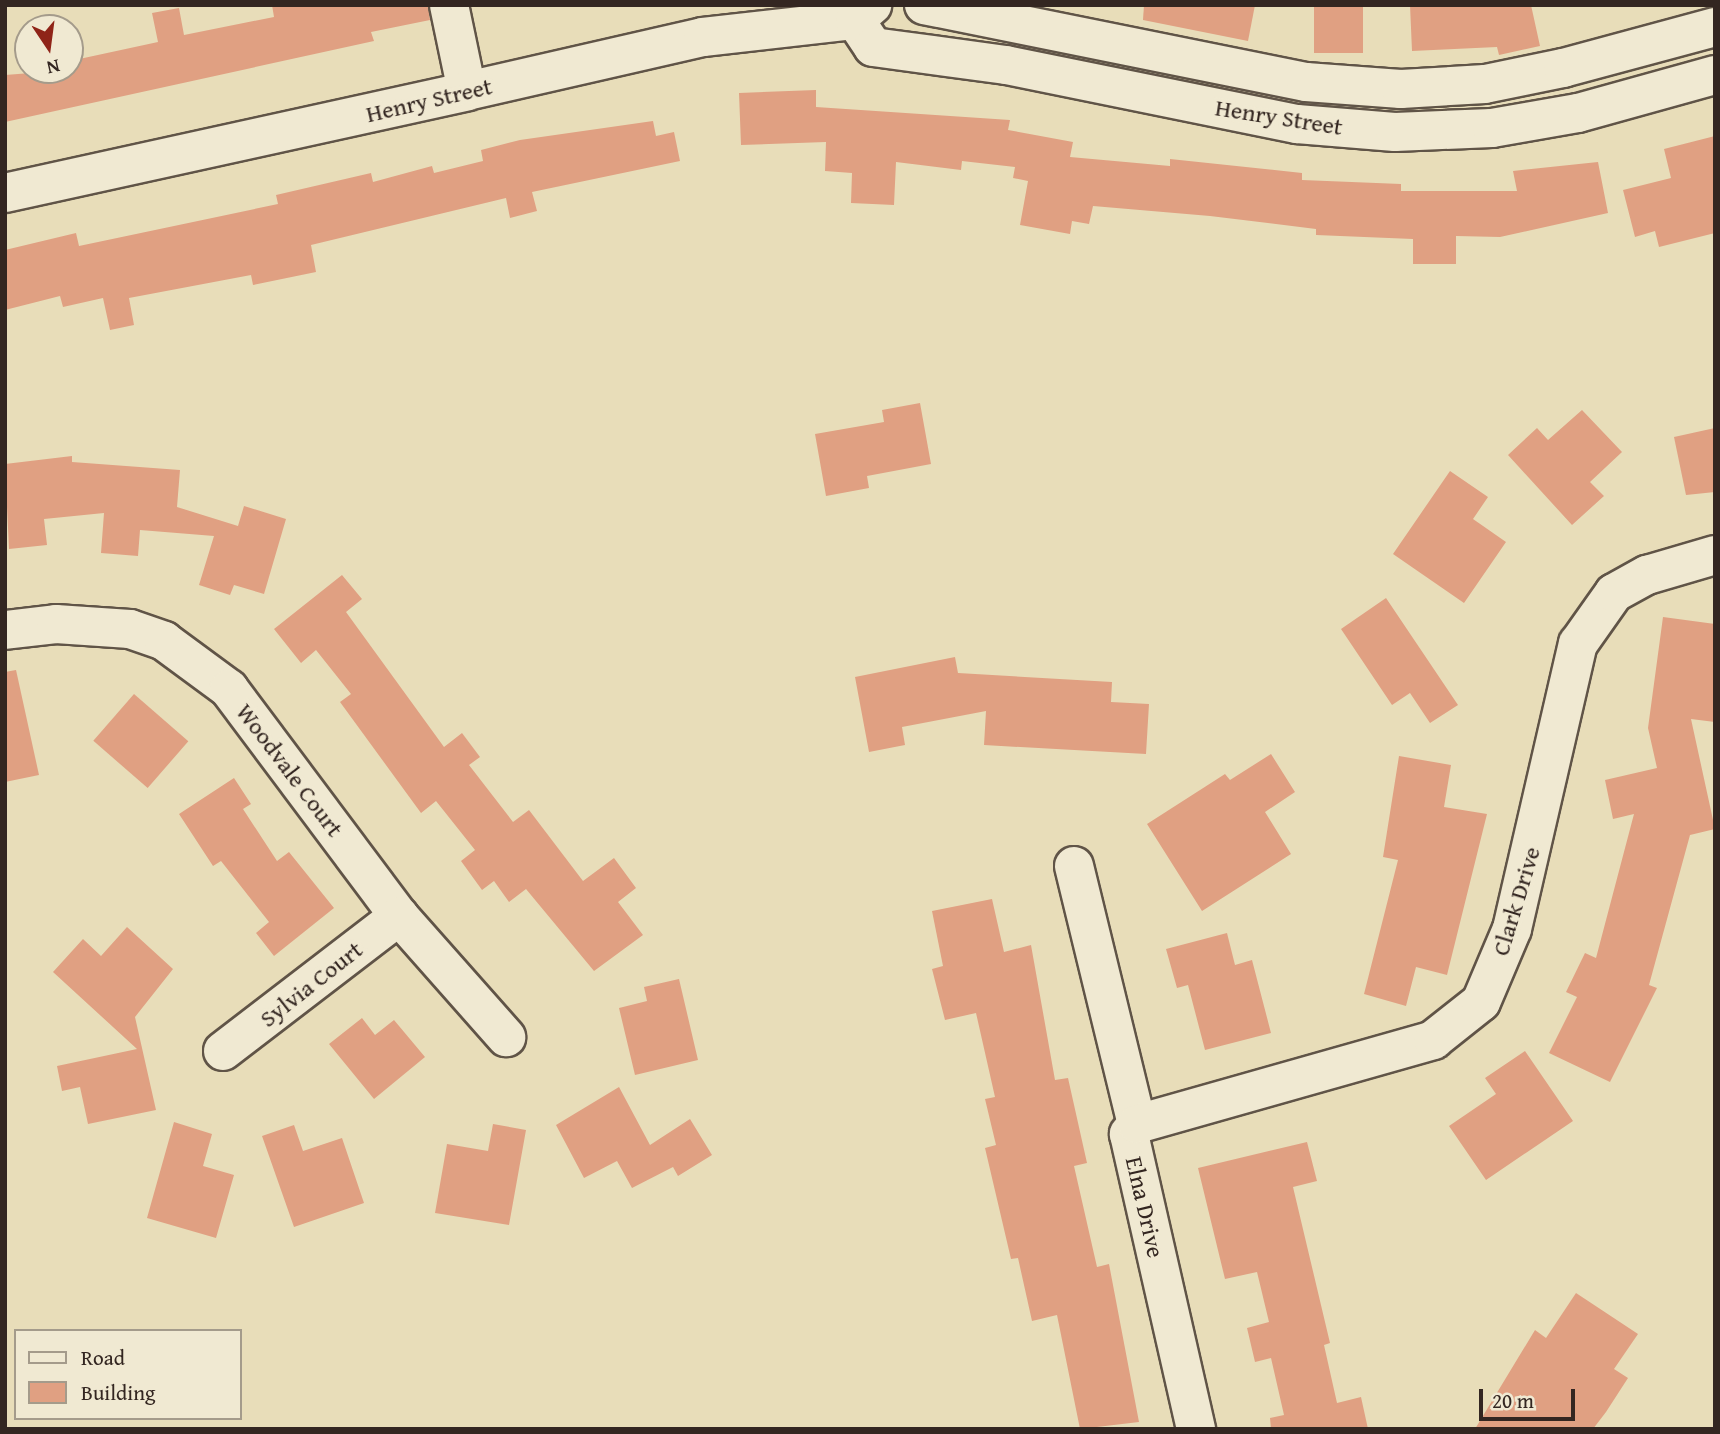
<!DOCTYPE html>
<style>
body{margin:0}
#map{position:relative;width:1720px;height:1434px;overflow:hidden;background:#e8ddb9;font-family:"Gentium Book Plus",serif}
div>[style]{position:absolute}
.building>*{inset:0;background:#e0a082;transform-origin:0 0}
.roads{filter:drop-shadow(2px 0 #605447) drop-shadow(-2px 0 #605447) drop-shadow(0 2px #605447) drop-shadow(0 -2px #605447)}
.minor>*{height:38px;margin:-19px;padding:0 19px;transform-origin:19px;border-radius:19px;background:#f0e9d2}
.tertiary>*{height:38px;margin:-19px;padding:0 19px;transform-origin:19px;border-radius:19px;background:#f0e9d2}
span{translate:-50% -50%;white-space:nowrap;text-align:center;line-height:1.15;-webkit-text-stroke:7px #f0e9d2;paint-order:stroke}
.street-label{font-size:24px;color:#332621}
.frame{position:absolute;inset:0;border:7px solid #332621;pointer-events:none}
.legend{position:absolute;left:14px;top:1329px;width:228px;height:91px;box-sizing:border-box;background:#f0e9d2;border:2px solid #a49b8b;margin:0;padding:9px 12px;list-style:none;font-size:21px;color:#332621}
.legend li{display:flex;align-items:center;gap:14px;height:35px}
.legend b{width:35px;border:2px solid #a49b8b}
.north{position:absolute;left:14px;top:14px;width:70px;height:70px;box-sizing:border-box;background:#f0e9d2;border:2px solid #a49b8b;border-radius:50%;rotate:167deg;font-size:19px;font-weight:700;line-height:28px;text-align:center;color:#332621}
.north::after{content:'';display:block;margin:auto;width:24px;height:32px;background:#8f2418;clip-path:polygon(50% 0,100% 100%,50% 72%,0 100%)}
.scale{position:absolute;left:1479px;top:1389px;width:96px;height:32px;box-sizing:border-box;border:4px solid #332621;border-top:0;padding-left:9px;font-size:21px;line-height:24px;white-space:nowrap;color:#332621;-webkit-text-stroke:5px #f0e9d2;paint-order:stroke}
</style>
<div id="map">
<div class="building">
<div style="clip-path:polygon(272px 5px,428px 5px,430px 20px,371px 32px,374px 41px,5px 122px,5px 75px,70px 70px,70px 61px,158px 42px,152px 13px,179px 8px,184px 35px,274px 17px)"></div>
<div style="clip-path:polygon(1144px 5px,1255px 5px,1248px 41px,1143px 20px)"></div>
<div style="left:1314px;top:5px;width:49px;height:48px"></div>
<div style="clip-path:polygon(1410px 5px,1531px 5px,1540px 46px,1499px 55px,1497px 47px,1412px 51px)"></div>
<div style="clip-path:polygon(816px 90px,816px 107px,1010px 120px,1008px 130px,1073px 142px,1070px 157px,1170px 166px,1170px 159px,1302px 173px,1302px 180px,1401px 184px,1401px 191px,1517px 191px,1513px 171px,1598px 162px,1608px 213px,1500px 237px,1456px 236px,1456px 264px,1413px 264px,1413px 239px,1316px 235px,1316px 229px,1210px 216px,1093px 206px,1089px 224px,1072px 221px,1070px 234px,1020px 225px,1028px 181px,1013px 178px,1015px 167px,962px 161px,961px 170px,896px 162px,894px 205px,851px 203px,852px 173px,825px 171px,826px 142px,741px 145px,739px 93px)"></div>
<div style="clip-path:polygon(653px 121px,656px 136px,674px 132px,680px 161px,532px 192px,537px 211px,510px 218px,506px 198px,311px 245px,316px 272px,253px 285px,251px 275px,129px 298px,134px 325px,110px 330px,103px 298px,63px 307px,60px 296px,5px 310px,5px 250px,76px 233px,79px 246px,278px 204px,276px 195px,371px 173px,373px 182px,432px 166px,434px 173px,483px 161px,481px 150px,520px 140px)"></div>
<div style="clip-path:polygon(1715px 136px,1715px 233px,1659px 247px,1655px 231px,1635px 237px,1623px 190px,1671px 178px,1664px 149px)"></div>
<div style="clip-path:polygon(920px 403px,931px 464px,867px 476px,869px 488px,826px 496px,815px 434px,884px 422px,882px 410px)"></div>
<div style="clip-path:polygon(1582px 410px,1622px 452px,1590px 482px,1604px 496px,1572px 525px,1508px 455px,1537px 428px,1548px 440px)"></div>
<div style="clip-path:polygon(1715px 428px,1715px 492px,1686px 495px,1674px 437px)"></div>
<div style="clip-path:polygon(72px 456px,72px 462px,180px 470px,177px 507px,238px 526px,244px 506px,286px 519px,264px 594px,234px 585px,230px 595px,199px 585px,214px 536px,140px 530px,138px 556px,101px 553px,104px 513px,44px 519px,47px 545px,9px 549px,5px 464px)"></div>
<div style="clip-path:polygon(1450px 471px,1488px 497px,1473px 519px,1506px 542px,1464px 603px,1393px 554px)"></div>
<div style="clip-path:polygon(342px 575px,362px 599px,346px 612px,444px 747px,462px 733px,480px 757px,469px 765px,513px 822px,529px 810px,583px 881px,614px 858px,636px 888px,618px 902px,643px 935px,594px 971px,526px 889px,509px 902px,494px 881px,482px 890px,461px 861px,475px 850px,436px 801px,421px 813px,340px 702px,351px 694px,316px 650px,301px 663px,274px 629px)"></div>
<div style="clip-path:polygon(1386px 598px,1458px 705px,1430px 723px,1410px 693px,1392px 705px,1341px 629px)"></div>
<div style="clip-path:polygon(1663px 617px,1715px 624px,1715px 722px,1691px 719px,1715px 829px,1690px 835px,1649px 985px,1657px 988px,1610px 1082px,1549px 1053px,1577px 997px,1566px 992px,1585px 953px,1596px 958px,1634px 814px,1613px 819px,1605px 780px,1657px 768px,1648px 728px)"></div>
<div style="clip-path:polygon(955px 657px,958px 673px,1112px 682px,1111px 702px,1149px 704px,1146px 754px,984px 745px,986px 711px,902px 727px,905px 745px,869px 752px,855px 677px)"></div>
<div style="clip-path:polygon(16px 670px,39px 775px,5px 782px,5px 672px)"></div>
<div style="left:134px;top:694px;width:72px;height:62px;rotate:41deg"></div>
<div style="clip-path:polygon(1271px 754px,1295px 792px,1265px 812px,1291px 854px,1202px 911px,1147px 824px,1225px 774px,1230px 780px)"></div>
<div style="clip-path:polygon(1399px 756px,1451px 765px,1444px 807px,1487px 814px,1447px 975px,1416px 967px,1406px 1006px,1364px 994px,1398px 860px,1383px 857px)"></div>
<div style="clip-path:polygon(234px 778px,251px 804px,243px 809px,277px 861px,289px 852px,334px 908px,274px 956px,256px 933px,269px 922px,221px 861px,213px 866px,179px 814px)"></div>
<div style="clip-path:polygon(992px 899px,1004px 952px,1031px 945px,1055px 1080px,1068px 1078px,1087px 1163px,1074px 1166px,1097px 1267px,1109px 1264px,1139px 1422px,1080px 1429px,1057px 1315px,1032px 1321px,1018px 1258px,1011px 1259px,985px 1148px,996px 1145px,985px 1099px,995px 1097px,976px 1013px,945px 1020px,932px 969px,943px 966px,932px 911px)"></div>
<div style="clip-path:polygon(127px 927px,173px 969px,135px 1017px,156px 1110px,88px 1124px,80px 1087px,62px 1091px,57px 1066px,137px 1049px,53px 972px,83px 939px,101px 956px)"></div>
<div style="clip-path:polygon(1227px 933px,1235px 965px,1252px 960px,1271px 1033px,1205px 1050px,1188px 985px,1177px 988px,1166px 949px)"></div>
<div style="clip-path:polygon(679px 979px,698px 1060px,635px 1075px,619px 1008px,647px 1001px,644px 987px)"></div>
<div style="clip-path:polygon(362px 1018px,375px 1035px,394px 1020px,425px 1057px,374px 1099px,329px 1044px)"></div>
<div style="clip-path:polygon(1525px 1051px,1573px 1121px,1486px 1180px,1449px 1126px,1496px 1094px,1485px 1078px)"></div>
<div style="clip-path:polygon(619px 1087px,650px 1145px,690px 1119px,712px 1155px,678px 1176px,673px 1167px,632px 1188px,617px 1161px,584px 1178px,556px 1125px)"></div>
<div style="clip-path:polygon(174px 1122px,212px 1134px,203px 1166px,234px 1175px,216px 1238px,147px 1218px)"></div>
<div style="clip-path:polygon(493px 1124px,526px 1130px,509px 1225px,435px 1213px,447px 1144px,488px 1151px)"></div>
<div style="clip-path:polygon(294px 1125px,303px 1151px,342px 1138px,364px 1203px,294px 1227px,262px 1136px)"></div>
<div style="clip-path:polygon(1307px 1142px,1317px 1181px,1293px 1187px,1330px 1343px,1324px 1345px,1337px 1403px,1361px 1397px,1368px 1429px,1271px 1429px,1270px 1418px,1284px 1415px,1271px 1358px,1255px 1362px,1247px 1328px,1269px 1322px,1257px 1272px,1225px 1279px,1198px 1168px)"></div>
<div style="clip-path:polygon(1576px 1293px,1638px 1334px,1614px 1369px,1628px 1378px,1606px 1412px,1593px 1429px,1475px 1429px,1535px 1330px,1546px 1338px)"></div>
</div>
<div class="roads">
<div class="minor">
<div style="left:5px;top:193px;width:473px;rotate:-12.4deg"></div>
<div style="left:5px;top:630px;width:51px;rotate:-6.7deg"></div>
<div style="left:56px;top:624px;width:74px;rotate:3.9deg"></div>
<div style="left:130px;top:629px;width:36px;rotate:19deg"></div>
<div style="left:164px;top:641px;width:81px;rotate:36.4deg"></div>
<div style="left:229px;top:689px;width:284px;rotate:53.2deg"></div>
<div style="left:399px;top:916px;width:162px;rotate:48.5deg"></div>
<div style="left:1074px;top:866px;width:266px;rotate:76.3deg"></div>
<div style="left:1137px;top:1124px;width:13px;rotate:129deg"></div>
<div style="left:1129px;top:1134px;width:303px;rotate:77.2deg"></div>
<div style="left:223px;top:1051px;width:222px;rotate:-37.5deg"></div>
<div style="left:1137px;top:1124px;width:308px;rotate:-15.8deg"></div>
<div style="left:1433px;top:1040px;width:61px;rotate:-38.4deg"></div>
<div style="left:1481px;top:1002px;width:79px;rotate:-67deg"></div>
<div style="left:1512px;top:929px;width:293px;rotate:-77deg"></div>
<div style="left:1578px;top:644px;width:62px;rotate:-54.8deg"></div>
<div style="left:1614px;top:593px;width:38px;rotate:-29deg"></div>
<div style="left:1647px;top:575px;width:71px;rotate:-16.4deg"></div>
</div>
<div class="tertiary">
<div style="left:449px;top:5px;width:88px;rotate:78.2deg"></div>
<div style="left:467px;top:91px;width:242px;rotate:-12.9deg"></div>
<div style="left:703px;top:37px;width:153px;rotate:-6.4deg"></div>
<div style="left:855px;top:20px;width:23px;rotate:-41deg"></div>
<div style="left:924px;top:5px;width:390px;rotate:11.4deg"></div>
<div style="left:1306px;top:82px;width:95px;rotate:4.2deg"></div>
<div style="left:1401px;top:89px;width:84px;rotate:-3.4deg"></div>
<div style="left:1485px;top:84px;width:80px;rotate:-11.6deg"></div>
<div style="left:1563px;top:68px;width:157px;rotate:-15.1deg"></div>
<div style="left:855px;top:20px;width:32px;rotate:56deg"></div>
<div style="left:873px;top:47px;width:134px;rotate:7.7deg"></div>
<div style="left:1006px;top:65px;width:297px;rotate:11.5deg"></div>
<div style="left:1297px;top:124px;width:98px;rotate:4.7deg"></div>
<div style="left:1395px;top:132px;width:97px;rotate:-2.4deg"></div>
<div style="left:1492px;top:128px;width:87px;rotate:-9.9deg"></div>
<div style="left:1578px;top:113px;width:142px;rotate:-15.5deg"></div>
</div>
</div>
<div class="street-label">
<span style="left:429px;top:100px;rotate:-13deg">Henry Street</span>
<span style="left:1279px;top:117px;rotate:9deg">Henry Street</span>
<span style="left:290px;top:770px;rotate:53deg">Woodvale Court</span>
<span style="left:1516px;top:901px;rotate:-73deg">Clark Drive</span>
<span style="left:311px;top:984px;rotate:-38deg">Sylvia Court</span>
<span style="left:1145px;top:1207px;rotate:77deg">Elna Drive</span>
</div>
<div class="frame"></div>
<ul class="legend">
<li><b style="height:9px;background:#f0e9d2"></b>Road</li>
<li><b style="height:19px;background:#e0a082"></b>Building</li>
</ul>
<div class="north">N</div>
<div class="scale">20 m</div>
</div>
